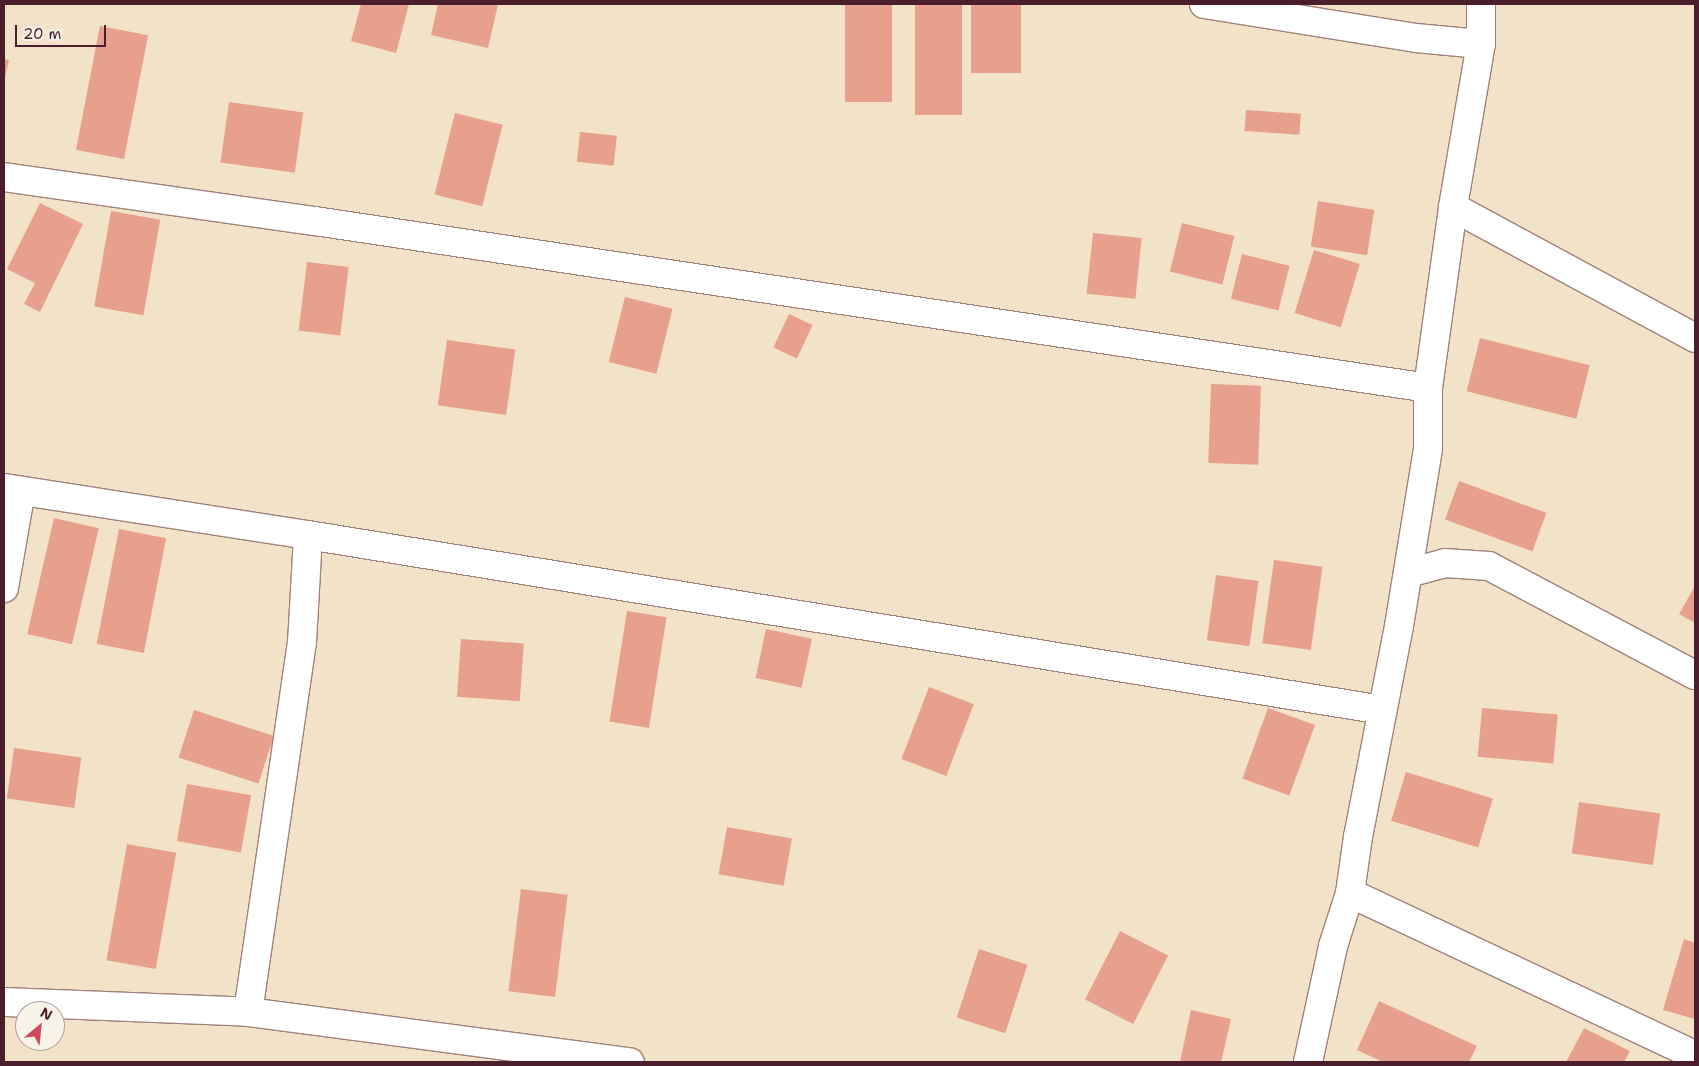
<!DOCTYPE html>
<style>
body{margin:0}
#map{position:relative;width:1699px;height:1066px;overflow:hidden;background:#f2e3c8;font-family:"Shantell Sans",sans-serif}
div>[style]{position:absolute}
.building>*{inset:0;background:#e7a08d;transform-origin:0 0}
.roads{filter:drop-shadow(1px 0 #9e817a) drop-shadow(-1px 0 #9e817a) drop-shadow(0 1px #9e817a) drop-shadow(0 -1px #9e817a)}
.minor>*{height:28px;margin:-14px;padding:0 14px;transform-origin:14px;border-radius:14px;background:#fff}
span{translate:-50% -50%;white-space:nowrap;text-align:center;line-height:1.15;-webkit-text-stroke:4px #f7f3e8;paint-order:stroke}
.frame{position:absolute;inset:0;border:5px solid #4a1f2b;pointer-events:none}
.north{position:absolute;left:15px;top:1001px;width:50px;height:50px;box-sizing:border-box;background:#f7f3e8;border:1px solid #b29e9c;border-radius:50%;rotate:28deg;font-size:14px;font-weight:700;line-height:20px;text-align:center;color:#4a1f2b}
.north::after{content:'';display:block;margin:auto;width:18px;height:22px;background:#d1495b;clip-path:polygon(50% 0,100% 100%,50% 72%,0 100%)}
.scale{position:absolute;left:15px;top:25px;width:91px;height:22px;box-sizing:border-box;border:2px solid #4a1f2b;border-top:0;padding-left:6px;font-size:15px;line-height:18px;white-space:nowrap;color:#4a1f2b;-webkit-text-stroke:4px #f7f3e8;paint-order:stroke}
</style>
<div id="map">
<div class="building">
<div style="clip-path:polygon(361px 4px,409px 4px,396px 53px,351px 41px)"></div>
<div style="clip-path:polygon(438px 4px,498px 4px,488px 48px,431px 35px)"></div>
<div style="left:845px;top:4px;width:47px;height:98px"></div>
<div style="left:915px;top:4px;width:47px;height:111px"></div>
<div style="left:971px;top:4px;width:50px;height:69px"></div>
<div style="left:100px;top:26px;width:49px;height:126px;rotate:11deg"></div>
<div style="clip-path:polygon(4px 59px,9px 60px,5px 78px,4px 78px)"></div>
<div style="left:229px;top:102px;width:75px;height:61px;rotate:8deg"></div>
<div style="left:1246px;top:110px;width:55px;height:21px;rotate:4deg"></div>
<div style="left:455px;top:113px;width:49px;height:84px;rotate:14deg"></div>
<div style="left:580px;top:132px;width:37px;height:30px;rotate:6deg"></div>
<div style="left:1318px;top:201px;width:57px;height:46px;rotate:9deg"></div>
<div style="clip-path:polygon(40px 203px,83px 224px,40px 312px,24px 304px,35px 283px,7px 269px)"></div>
<div style="left:111px;top:211px;width:50px;height:97px;rotate:10deg"></div>
<div style="left:1182px;top:223px;width:54px;height:50px;rotate:14deg"></div>
<div style="left:1093px;top:233px;width:49px;height:61px;rotate:6deg"></div>
<div style="left:1314px;top:250px;width:48px;height:66px;rotate:17deg"></div>
<div style="left:1242px;top:254px;width:49px;height:46px;rotate:14deg"></div>
<div style="left:307px;top:262px;width:42px;height:69px;rotate:7deg"></div>
<div style="left:625px;top:297px;width:49px;height:67px;rotate:14deg"></div>
<div style="left:789px;top:314px;width:26px;height:37px;rotate:25deg"></div>
<div style="left:1480px;top:338px;width:113px;height:55px;rotate:14deg"></div>
<div style="left:447px;top:340px;width:69px;height:66px;rotate:8deg"></div>
<div style="left:1211px;top:384px;width:50px;height:79px;rotate:2deg"></div>
<div style="left:1459px;top:481px;width:93px;height:41px;rotate:20deg"></div>
<div style="left:54px;top:518px;width:46px;height:119px;rotate:13deg"></div>
<div style="left:119px;top:529px;width:48px;height:117px;rotate:11deg"></div>
<div style="left:1274px;top:560px;width:49px;height:84px;rotate:8deg"></div>
<div style="left:1216px;top:575px;width:43px;height:66px;rotate:8deg"></div>
<div style="clip-path:polygon(1695px 586px,1695px 623px,1679px 614px)"></div>
<div style="left:627px;top:611px;width:40px;height:112px;rotate:9deg"></div>
<div style="left:766px;top:629px;width:47px;height:50px;rotate:12deg"></div>
<div style="left:461px;top:639px;width:63px;height:58px;rotate:4deg"></div>
<div style="left:929px;top:687px;width:48px;height:77px;rotate:21deg"></div>
<div style="left:1268px;top:708px;width:50px;height:75px;rotate:20deg"></div>
<div style="left:1482px;top:708px;width:76px;height:49px;rotate:5deg"></div>
<div style="left:194px;top:710px;width:84px;height:50px;rotate:18deg"></div>
<div style="left:14px;top:748px;width:68px;height:51px;rotate:8deg"></div>
<div style="left:1406px;top:772px;width:91px;height:51px;rotate:17deg"></div>
<div style="left:187px;top:784px;width:65px;height:58px;rotate:10deg"></div>
<div style="left:1579px;top:802px;width:82px;height:52px;rotate:8deg"></div>
<div style="left:727px;top:827px;width:66px;height:48px;rotate:10deg"></div>
<div style="left:127px;top:844px;width:50px;height:118px;rotate:10deg"></div>
<div style="left:521px;top:889px;width:47px;height:103px;rotate:7deg"></div>
<div style="left:1120px;top:931px;width:54px;height:77px;rotate:27deg"></div>
<div style="clip-path:polygon(1684px 939px,1695px 943px,1695px 1019px,1663px 1010px)"></div>
<div style="left:979px;top:949px;width:51px;height:72px;rotate:18deg"></div>
<div style="clip-path:polygon(1379px 1001px,1477px 1046px,1469px 1062px,1383px 1062px,1357px 1050px)"></div>
<div style="clip-path:polygon(1191px 1010px,1231px 1019px,1221px 1062px,1180px 1062px)"></div>
<div style="clip-path:polygon(1584px 1028px,1630px 1051px,1624px 1062px,1566px 1062px)"></div>
</div>
<div class="roads">
<div class="minor">
<div style="left:1204px;top:4px;width:215px;rotate:9.1deg"></div>
<div style="left:1416px;top:38px;width:65px;rotate:5.3deg"></div>
<div style="left:1481px;top:44px;width:40px;rotate:-90deg"></div>
<div style="left:4px;top:177px;width:314px;rotate:8.1deg"></div>
<div style="left:315px;top:221px;width:1125px;rotate:8.53deg"></div>
<div style="left:1453px;top:207px;width:275px;rotate:28.4deg"></div>
<div style="left:4px;top:488px;width:308px;rotate:8.8deg"></div>
<div style="left:308px;top:535px;width:1088px;rotate:9.25deg"></div>
<div style="left:1408px;top:573px;width:38px;rotate:-15deg"></div>
<div style="left:1445px;top:563px;width:44px;rotate:3.9deg"></div>
<div style="left:1489px;top:566px;width:233px;rotate:27.9deg"></div>
<div style="left:4px;top:588px;width:98px;rotate:-80.1deg"></div>
<div style="left:1350px;top:893px;width:381px;rotate:25.2deg"></div>
<div style="left:4px;top:1002px;width:244px;rotate:2.3deg"></div>
<div style="left:248px;top:1012px;width:385px;rotate:7.5deg"></div>
<div style="left:248px;top:1012px;width:373px;rotate:-81.7deg"></div>
<div style="left:302px;top:643px;width:108px;rotate:-86.8deg"></div>
<div style="left:1308px;top:1062px;width:119px;rotate:-77.8deg"></div>
<div style="left:1333px;top:946px;width:56px;rotate:-72.2deg"></div>
<div style="left:1350px;top:893px;width:57px;rotate:-81.9deg"></div>
<div style="left:1358px;top:837px;width:215px;rotate:-79deg"></div>
<div style="left:1399px;top:626px;width:180px;rotate:-80.7deg"></div>
<div style="left:1428px;top:448px;width:60px;rotate:-90deg"></div>
<div style="left:1428px;top:388px;width:183px;rotate:-82.1deg"></div>
<div style="left:1453px;top:207px;width:165px;rotate:-80.3deg"></div>
</div>
</div>
<div class="frame"></div>
<div class="north">N</div>
<div class="scale">20 m</div>
</div>
